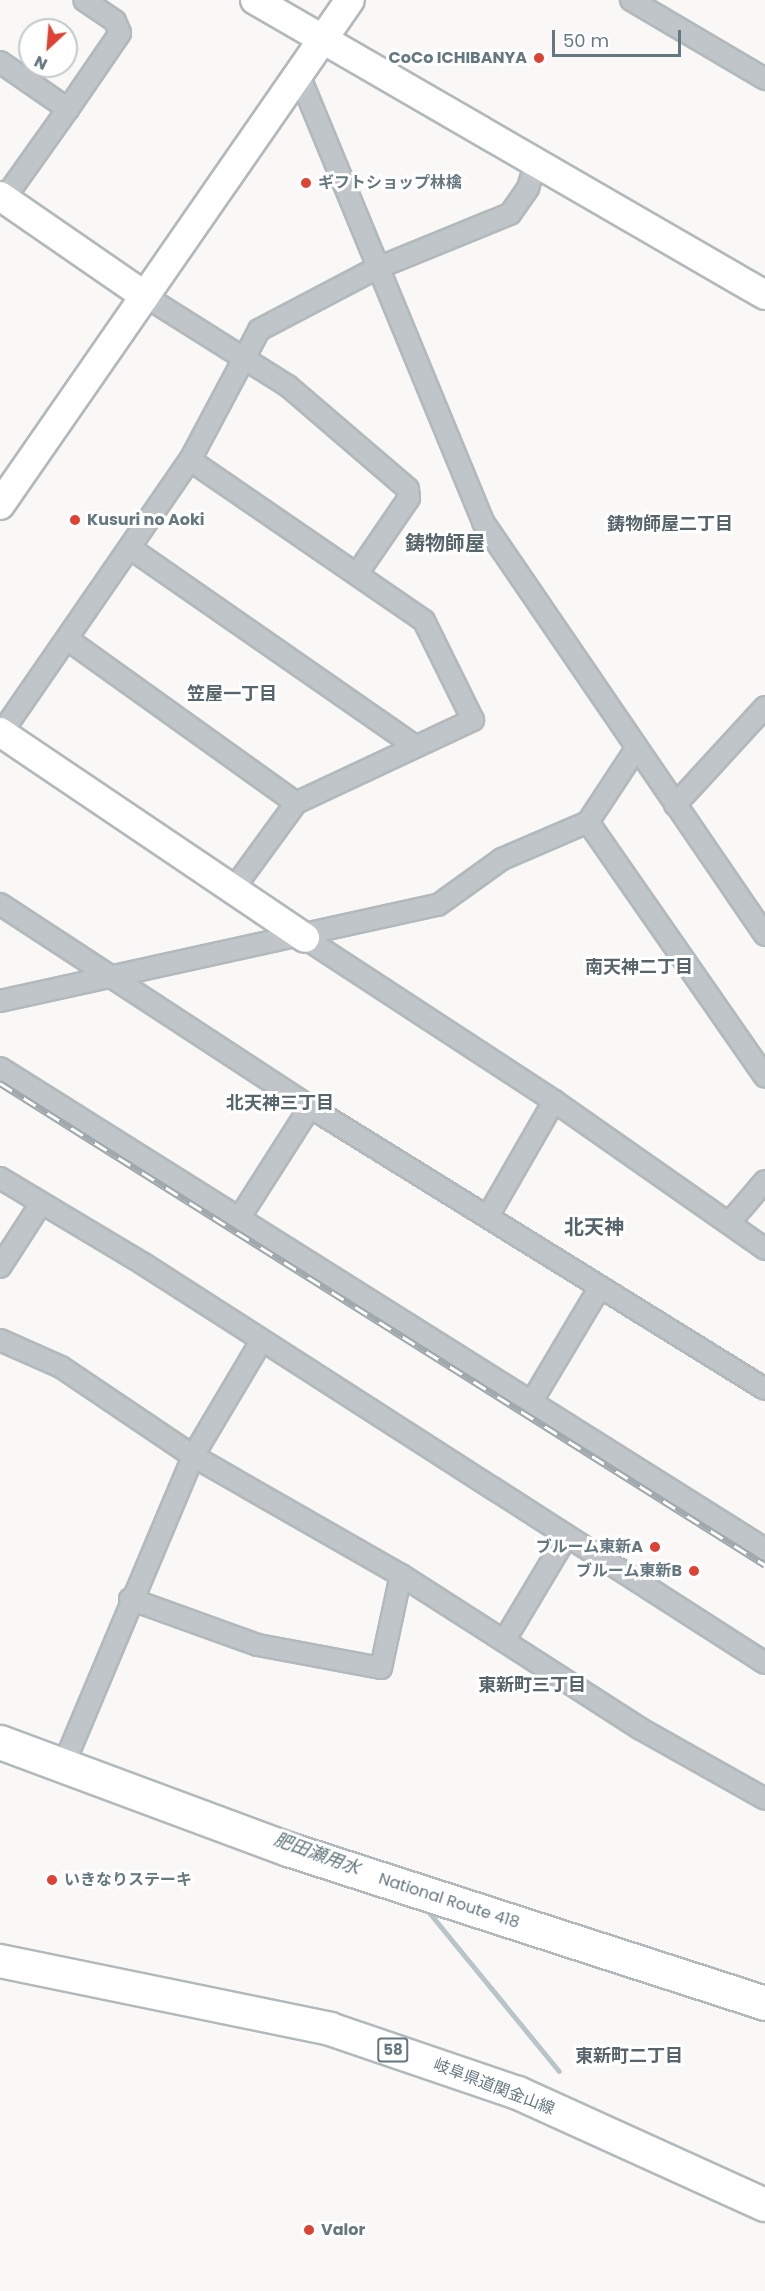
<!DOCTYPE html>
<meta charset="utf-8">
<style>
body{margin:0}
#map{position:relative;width:765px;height:2291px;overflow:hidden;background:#f9f8f6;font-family:Poppins,"Noto Sans JP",sans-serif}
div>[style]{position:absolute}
.stream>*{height:5px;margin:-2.5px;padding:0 2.5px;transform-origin:2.5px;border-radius:2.5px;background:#b8c5c8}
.roads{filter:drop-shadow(2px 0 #b2b9bc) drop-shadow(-2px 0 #b2b9bc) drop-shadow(0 2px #b2b9bc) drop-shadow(0 -2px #b2b9bc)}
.street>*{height:20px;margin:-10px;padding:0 10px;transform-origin:10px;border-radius:10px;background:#bfc5c8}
.secondary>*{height:28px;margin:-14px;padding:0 14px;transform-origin:14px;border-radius:14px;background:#fff}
.primary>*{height:32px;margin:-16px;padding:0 16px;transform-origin:16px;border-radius:16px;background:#fff}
.highway>*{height:33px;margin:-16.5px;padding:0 16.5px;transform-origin:16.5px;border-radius:16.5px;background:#fff}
.rail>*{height:7px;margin-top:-3.5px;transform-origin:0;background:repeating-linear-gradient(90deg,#fff 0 14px,#9fa8ac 0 28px);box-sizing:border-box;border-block:2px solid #9fa8ac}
.dots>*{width:16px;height:16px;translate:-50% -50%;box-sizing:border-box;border:3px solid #fff;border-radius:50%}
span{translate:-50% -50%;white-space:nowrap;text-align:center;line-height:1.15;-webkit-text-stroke:6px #fff;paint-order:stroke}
.shield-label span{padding:2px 4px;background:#fff;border:2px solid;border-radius:4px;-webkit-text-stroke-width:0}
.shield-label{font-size:15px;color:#657880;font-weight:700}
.poi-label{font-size:16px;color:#657880;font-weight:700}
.right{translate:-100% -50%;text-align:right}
.left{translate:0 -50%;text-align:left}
.street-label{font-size:16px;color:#657880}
.neighbourhood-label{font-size:18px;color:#56656b;font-weight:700}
.water-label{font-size:18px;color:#60767a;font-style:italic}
.quarter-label{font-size:20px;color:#56656b;font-weight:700}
.north{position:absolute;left:18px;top:18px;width:60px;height:60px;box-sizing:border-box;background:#fff;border:2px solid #c1c9cc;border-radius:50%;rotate:206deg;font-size:16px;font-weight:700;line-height:24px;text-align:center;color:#657880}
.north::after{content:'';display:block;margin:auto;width:21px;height:27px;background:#dd4232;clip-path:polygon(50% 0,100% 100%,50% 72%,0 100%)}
.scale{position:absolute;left:552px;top:30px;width:129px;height:27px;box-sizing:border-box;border:3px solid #657880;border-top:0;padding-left:8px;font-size:18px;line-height:21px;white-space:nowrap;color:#657880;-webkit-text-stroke:4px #fff;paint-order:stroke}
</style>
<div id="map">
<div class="stream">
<div style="left:427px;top:1910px;width:208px;rotate:50.7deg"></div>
</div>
<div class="roads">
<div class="street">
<div style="left:631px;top:0;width:156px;rotate:30.5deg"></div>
<div style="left:0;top:62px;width:83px;rotate:34.7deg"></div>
<div style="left:68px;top:109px;width:110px;rotate:125.4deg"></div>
<div style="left:299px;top:75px;width:483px;rotate:67.6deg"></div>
<div style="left:483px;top:522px;width:500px;rotate:55.67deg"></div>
<div style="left:68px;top:109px;width:92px;rotate:-55.6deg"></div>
<div style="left:120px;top:33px;width:13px;rotate:-113deg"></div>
<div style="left:115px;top:21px;width:37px;rotate:-146deg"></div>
<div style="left:145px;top:296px;width:169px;rotate:32.2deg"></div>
<div style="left:288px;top:386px;width:158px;rotate:40.6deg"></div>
<div style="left:408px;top:489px;width:9px;rotate:84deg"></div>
<div style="left:409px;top:498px;width:92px;rotate:124.4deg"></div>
<div style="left:190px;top:460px;width:284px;rotate:34.5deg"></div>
<div style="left:424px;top:621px;width:110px;rotate:63.7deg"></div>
<div style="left:473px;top:720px;width:195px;rotate:154.9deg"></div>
<div style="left:296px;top:803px;width:110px;rotate:126.1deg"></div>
<div style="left:130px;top:548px;width:345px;rotate:34.8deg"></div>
<div style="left:67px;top:639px;width:282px;rotate:35.6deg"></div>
<div style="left:0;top:735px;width:334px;rotate:-55.4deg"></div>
<div style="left:190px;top:460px;width:147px;rotate:-62deg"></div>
<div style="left:259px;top:330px;width:131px;rotate:-27.7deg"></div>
<div style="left:375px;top:269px;width:146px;rotate:-22.2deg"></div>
<div style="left:510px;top:214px;width:32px;rotate:-55deg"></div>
<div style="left:528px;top:188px;width:28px;rotate:-73deg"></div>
<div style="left:675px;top:805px;width:133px;rotate:-47.4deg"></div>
<div style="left:588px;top:822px;width:310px;rotate:55.2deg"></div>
<div style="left:0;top:904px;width:371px;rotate:33.2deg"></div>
<div style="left:310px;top:1107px;width:535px;rotate:31.79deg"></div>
<div style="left:305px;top:938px;width:298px;rotate:33.2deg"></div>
<div style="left:554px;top:1101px;width:258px;rotate:35deg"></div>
<div style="left:0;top:1001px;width:448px;rotate:-12.4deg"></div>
<div style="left:438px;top:905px;width:79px;rotate:-35.7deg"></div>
<div style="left:502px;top:859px;width:94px;rotate:-23.3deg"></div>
<div style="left:588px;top:822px;width:87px;rotate:-56.7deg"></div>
<div style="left:0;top:1068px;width:904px;rotate:32.16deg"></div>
<div style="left:0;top:1178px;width:165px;rotate:30.9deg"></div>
<div style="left:142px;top:1263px;width:740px;rotate:32.7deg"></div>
<div style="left:488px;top:1216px;width:133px;rotate:-60.1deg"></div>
<div style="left:240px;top:1217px;width:130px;rotate:-57.5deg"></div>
<div style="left:729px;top:1223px;width:55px;rotate:-49.4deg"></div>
<div style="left:0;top:1267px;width:74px;rotate:-57.2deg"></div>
<div style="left:0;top:1340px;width:67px;rotate:23.9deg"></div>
<div style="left:61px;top:1367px;width:159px;rotate:34deg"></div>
<div style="left:193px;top:1456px;width:240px;rotate:29.8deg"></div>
<div style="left:401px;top:1575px;width:285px;rotate:32.7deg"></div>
<div style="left:641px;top:1729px;width:142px;rotate:29.4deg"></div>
<div style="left:532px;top:1401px;width:133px;rotate:-59.2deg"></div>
<div style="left:130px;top:1599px;width:136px;rotate:19.8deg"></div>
<div style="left:258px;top:1645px;width:125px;rotate:10.6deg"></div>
<div style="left:381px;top:1668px;width:95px;rotate:-77.9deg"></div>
<div style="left:504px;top:1641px;width:119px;rotate:-59.1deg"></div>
<div style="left:63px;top:1766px;width:336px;rotate:-67.2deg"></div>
<div style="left:193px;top:1456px;width:131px;rotate:-59.3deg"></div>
</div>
<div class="secondary">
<div style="left:255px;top:0;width:589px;rotate:30.05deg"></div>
<div style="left:0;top:196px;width:176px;rotate:34.6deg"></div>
<div style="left:0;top:505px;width:614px;rotate:-55.28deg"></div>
<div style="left:0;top:732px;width:368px;rotate:34deg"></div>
</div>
<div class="primary">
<div style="left:0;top:1961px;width:337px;rotate:11.6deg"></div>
<div style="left:330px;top:2029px;width:199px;rotate:18.8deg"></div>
<div style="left:518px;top:2093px;width:271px;rotate:24.4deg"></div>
</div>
<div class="highway">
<div style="left:0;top:1742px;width:307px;rotate:20.4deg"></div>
<div style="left:288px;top:1849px;width:501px;rotate:17.89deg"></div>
</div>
</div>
<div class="rail">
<div style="left:0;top:1083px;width:904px;rotate:32.21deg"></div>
</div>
<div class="dots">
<div style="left:539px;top:58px;background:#dd4232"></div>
<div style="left:306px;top:183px;background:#dd4232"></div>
<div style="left:75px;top:520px;background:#dd4232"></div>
<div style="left:655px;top:1547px;background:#dd4232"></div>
<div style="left:694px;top:1571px;background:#dd4232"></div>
<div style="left:52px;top:1880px;background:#dd4232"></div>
<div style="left:309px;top:2230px;background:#dd4232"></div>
</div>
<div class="shield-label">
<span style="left:393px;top:2050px">58</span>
</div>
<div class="poi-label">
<span class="right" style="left:527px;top:58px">CoCo ICHIBANYA</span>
<span class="left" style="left:318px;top:183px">ギフトショップ林檎</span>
<span class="left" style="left:87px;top:520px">Kusuri no Aoki</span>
<span class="right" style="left:643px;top:1547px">ブルーム東新A</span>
<span class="right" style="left:682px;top:1571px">ブルーム東新B</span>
<span class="left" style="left:64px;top:1880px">いきなりステーキ</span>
<span class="left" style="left:321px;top:2230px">Valor</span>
</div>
<div class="street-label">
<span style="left:449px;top:1901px;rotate:18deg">National Route 418</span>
<span style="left:494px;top:2087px;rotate:21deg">岐阜県道関金山線</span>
</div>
<div class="neighbourhood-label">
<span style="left:670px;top:524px">鋳物師屋二丁目</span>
<span style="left:232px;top:694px">笠屋一丁目</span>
<span style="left:639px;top:967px">南天神二丁目</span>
<span style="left:280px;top:1103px">北天神三丁目</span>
<span style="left:532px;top:1685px">東新町三丁目</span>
<span style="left:629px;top:2056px">東新町二丁目</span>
</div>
<div class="water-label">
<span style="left:317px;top:1854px;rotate:20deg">肥田瀬用水</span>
</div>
<div class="quarter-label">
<span style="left:445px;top:543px">鋳物師屋</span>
<span style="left:594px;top:1227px">北天神</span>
</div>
<div class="north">N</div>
<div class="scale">50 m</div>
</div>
